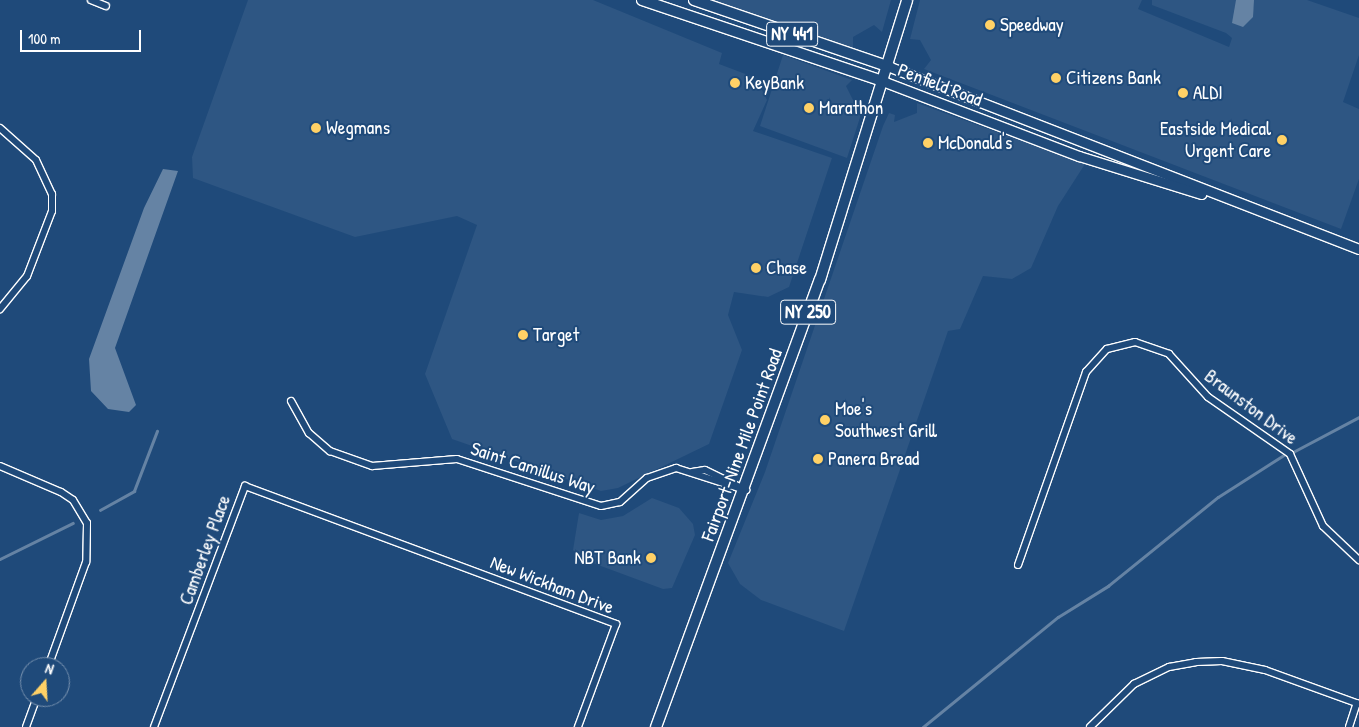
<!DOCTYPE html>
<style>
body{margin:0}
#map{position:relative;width:1359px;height:727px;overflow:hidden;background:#1f4a7a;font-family:"Patrick Hand",sans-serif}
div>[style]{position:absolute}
.built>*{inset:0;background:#2e5683}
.water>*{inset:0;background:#6583a4}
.stream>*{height:2.5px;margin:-1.25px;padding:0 1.25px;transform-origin:1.25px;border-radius:1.25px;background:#6583a4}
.roads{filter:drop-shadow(1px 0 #fff) drop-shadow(-1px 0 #fff) drop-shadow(0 1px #fff) drop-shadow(0 -1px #fff)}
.street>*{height:6px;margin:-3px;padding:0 3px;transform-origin:3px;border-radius:3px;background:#1f4a7a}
.secondary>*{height:9px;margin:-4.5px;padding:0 4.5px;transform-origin:4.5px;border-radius:4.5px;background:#1f4a7a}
.primary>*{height:10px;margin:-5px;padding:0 5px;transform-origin:5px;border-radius:5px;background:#1f4a7a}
.dots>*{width:14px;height:14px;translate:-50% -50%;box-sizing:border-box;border:2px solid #1f4a7a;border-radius:50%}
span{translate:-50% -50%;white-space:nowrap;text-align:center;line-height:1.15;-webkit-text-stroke:4px #1f4a7a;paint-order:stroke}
.shield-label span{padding:1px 4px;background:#1f4a7a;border:1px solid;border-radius:4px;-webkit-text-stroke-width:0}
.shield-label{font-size:18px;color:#fff;font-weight:700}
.poi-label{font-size:19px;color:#fff}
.left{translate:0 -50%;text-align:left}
.right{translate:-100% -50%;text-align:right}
.street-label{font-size:19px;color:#fff}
.north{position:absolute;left:20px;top:657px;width:50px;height:50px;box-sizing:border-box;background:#1f4a7a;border:1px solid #7992af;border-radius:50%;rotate:19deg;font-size:14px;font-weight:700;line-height:20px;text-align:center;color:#fff}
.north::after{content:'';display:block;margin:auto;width:18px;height:22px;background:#ffd166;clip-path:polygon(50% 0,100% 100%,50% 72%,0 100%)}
.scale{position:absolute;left:20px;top:30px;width:121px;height:22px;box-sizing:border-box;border:2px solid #fff;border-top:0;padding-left:6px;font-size:15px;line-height:18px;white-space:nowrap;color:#fff;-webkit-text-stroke:4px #1f4a7a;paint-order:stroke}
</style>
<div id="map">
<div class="built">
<div style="clip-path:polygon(248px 0,593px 0,722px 53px,719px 64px,756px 78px,767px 100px,753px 131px,832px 158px,789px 287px,768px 297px,734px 292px,728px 315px,742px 350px,709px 444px,618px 488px,601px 491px,452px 439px,425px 374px,477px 225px,457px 216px,355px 237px,193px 178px,192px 157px)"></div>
<div style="clip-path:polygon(712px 0,891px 0,882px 32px,874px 25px,853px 37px,853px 48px)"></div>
<div style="clip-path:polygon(920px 0,1142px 0,1138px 9px,1229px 47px,1232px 38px,1226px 33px,1152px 5px,1152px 0,1307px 0,1359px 18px,1359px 55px,1343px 102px,1359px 109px,1359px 179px,1341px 229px,924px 69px,931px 60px,920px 40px,910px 39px)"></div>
<div style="clip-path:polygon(783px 55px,852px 80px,846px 86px,855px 104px,864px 105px,847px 158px,760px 126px)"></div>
<div style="clip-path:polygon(917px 103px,1085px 164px,1058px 206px,1031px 268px,1012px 279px,983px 276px,960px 329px,948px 331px,844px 631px,761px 600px,740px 584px,728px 563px,765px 472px,883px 126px,889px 113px,895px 115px,894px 122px,917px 113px)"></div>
<div style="clip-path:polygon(652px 498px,679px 508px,693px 524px,695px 535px,672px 588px,663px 589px,582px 559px,573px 550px,579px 513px,601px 520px,623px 516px)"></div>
</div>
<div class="water">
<div style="clip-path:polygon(1236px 0,1254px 0,1253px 17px,1243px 27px,1232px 23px)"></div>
<div style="clip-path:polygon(163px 169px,178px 171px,115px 348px,136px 405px,129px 412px,108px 409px,91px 391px,89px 359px,144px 208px)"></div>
</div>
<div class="stream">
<div style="left:1293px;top:452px;width:75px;rotate:-27.9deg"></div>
<div style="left:100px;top:510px;width:39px;rotate:-29deg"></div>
<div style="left:134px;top:491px;width:64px;rotate:-69deg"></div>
<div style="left:0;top:559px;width:81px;rotate:-26.3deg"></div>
<div style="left:923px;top:727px;width:174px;rotate:-39.2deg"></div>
<div style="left:1058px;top:617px;width:59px;rotate:-31.8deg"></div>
<div style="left:1108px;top:586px;width:141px;rotate:-39deg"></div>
<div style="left:1218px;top:497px;width:78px;rotate:-32.5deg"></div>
</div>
<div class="roads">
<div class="street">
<div style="left:91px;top:0;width:16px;rotate:22deg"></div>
<div style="left:0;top:128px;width:48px;rotate:41.6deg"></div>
<div style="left:36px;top:160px;width:38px;rotate:65deg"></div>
<div style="left:52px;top:194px;width:17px;rotate:90deg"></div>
<div style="left:52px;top:211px;width:70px;rotate:111deg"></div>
<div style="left:27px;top:276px;width:43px;rotate:129.3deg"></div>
<div style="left:291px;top:401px;width:37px;rotate:61deg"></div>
<div style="left:309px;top:433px;width:28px;rotate:41deg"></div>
<div style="left:330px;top:451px;width:45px;rotate:19.7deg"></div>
<div style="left:372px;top:466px;width:85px;rotate:-4.7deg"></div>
<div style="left:457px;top:459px;width:151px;rotate:18.1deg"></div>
<div style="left:601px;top:506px;width:19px;rotate:-12deg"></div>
<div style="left:620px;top:502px;width:36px;rotate:-42deg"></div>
<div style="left:647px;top:478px;width:31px;rotate:-19deg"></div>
<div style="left:676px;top:468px;width:72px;rotate:17.7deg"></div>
<div style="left:0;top:466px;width:66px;rotate:23.1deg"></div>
<div style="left:61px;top:492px;width:14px;rotate:34deg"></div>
<div style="left:73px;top:500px;width:27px;rotate:59deg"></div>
<div style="left:87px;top:523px;width:39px;rotate:91deg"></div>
<div style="left:86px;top:562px;width:112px;rotate:109.9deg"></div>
<div style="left:692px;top:472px;width:13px;rotate:-9deg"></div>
<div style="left:705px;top:470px;width:46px;rotate:26deg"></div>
<div style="left:1018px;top:565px;width:205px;rotate:-70.6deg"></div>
<div style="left:1086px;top:372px;width:31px;rotate:-48deg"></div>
<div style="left:1107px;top:349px;width:29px;rotate:-14deg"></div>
<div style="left:1135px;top:342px;width:36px;rotate:19deg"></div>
<div style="left:1169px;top:354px;width:58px;rotate:47.8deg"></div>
<div style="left:1208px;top:397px;width:100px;rotate:34.8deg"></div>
<div style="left:1290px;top:454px;width:79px;rotate:65.4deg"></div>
<div style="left:1323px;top:526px;width:50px;rotate:43.4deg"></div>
<div style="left:26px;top:727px;width:32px;rotate:-70deg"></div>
<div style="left:154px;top:727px;width:258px;rotate:-69.3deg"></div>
<div style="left:245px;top:486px;width:396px;rotate:20.4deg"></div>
<div style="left:616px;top:624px;width:110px;rotate:110.3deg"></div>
<div style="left:1090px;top:727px;width:62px;rotate:-44.3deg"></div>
<div style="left:1134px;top:684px;width:39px;rotate:-26deg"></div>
<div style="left:1169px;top:667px;width:27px;rotate:-10deg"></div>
<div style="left:1196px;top:662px;width:26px;rotate:-2deg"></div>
<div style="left:1222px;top:661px;width:44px;rotate:11.8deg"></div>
<div style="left:1265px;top:670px;width:100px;rotate:19.9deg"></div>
<div style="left:1349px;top:727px;width:25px;rotate:-72deg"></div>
</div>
<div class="secondary">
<div style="left:890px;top:67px;width:503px;rotate:21.21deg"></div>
<div style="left:885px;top:82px;width:208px;rotate:20.9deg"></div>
<div style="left:1079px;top:156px;width:128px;rotate:17.3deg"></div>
</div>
<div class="primary">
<div style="left:642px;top:0;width:256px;rotate:18.6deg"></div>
<div style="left:694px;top:0;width:207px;rotate:18.9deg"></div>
<div style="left:656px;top:727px;width:476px;rotate:-69.9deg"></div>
<div style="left:820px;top:280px;width:293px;rotate:-72.7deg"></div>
</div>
</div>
<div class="dots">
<div style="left:990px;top:25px;background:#ffd166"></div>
<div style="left:1056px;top:78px;background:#ffd166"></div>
<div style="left:735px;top:83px;background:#ffd166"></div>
<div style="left:1183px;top:93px;background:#ffd166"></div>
<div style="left:809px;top:108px;background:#ffd166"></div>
<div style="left:316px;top:128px;background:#ffd166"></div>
<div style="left:1282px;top:140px;background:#ffd166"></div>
<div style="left:928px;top:143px;background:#ffd166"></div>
<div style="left:756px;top:268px;background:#ffd166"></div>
<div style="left:523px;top:335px;background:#ffd166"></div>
<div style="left:825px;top:420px;background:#ffd166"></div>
<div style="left:818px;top:459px;background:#ffd166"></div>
<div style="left:651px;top:558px;background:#ffd166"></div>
</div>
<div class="shield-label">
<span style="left:792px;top:34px">NY 441</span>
<span style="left:808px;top:312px">NY 250</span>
</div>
<div class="poi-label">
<span class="left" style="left:1000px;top:25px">Speedway</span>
<span class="left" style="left:1066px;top:78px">Citizens Bank</span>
<span class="left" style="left:745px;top:83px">KeyBank</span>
<span class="left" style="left:1193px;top:93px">ALDI</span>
<span class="left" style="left:819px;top:108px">Marathon</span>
<span class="left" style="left:326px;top:128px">Wegmans</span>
<span class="right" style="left:1271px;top:140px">Eastside Medical<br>Urgent Care</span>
<span class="left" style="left:938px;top:143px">McDonald's</span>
<span class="left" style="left:766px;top:268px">Chase</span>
<span class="left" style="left:533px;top:335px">Target</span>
<span class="left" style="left:835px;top:420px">Moe's<br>Southwest Grill</span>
<span class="left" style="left:828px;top:459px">Panera Bread</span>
<span class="right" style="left:641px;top:558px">NBT Bank</span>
</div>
<div class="street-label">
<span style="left:940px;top:85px;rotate:21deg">Penfield Road</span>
<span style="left:1251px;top:407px;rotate:37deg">Braunston Drive</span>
<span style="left:742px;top:445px;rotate:-70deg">Fairport-Nine Mile Point Road</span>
<span style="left:533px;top:468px;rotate:18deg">Saint Camillus Way</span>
<span style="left:205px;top:550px;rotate:-70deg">Camberley Place</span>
<span style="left:552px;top:585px;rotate:21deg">New Wickham Drive</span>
</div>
<div class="north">N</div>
<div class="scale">100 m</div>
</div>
